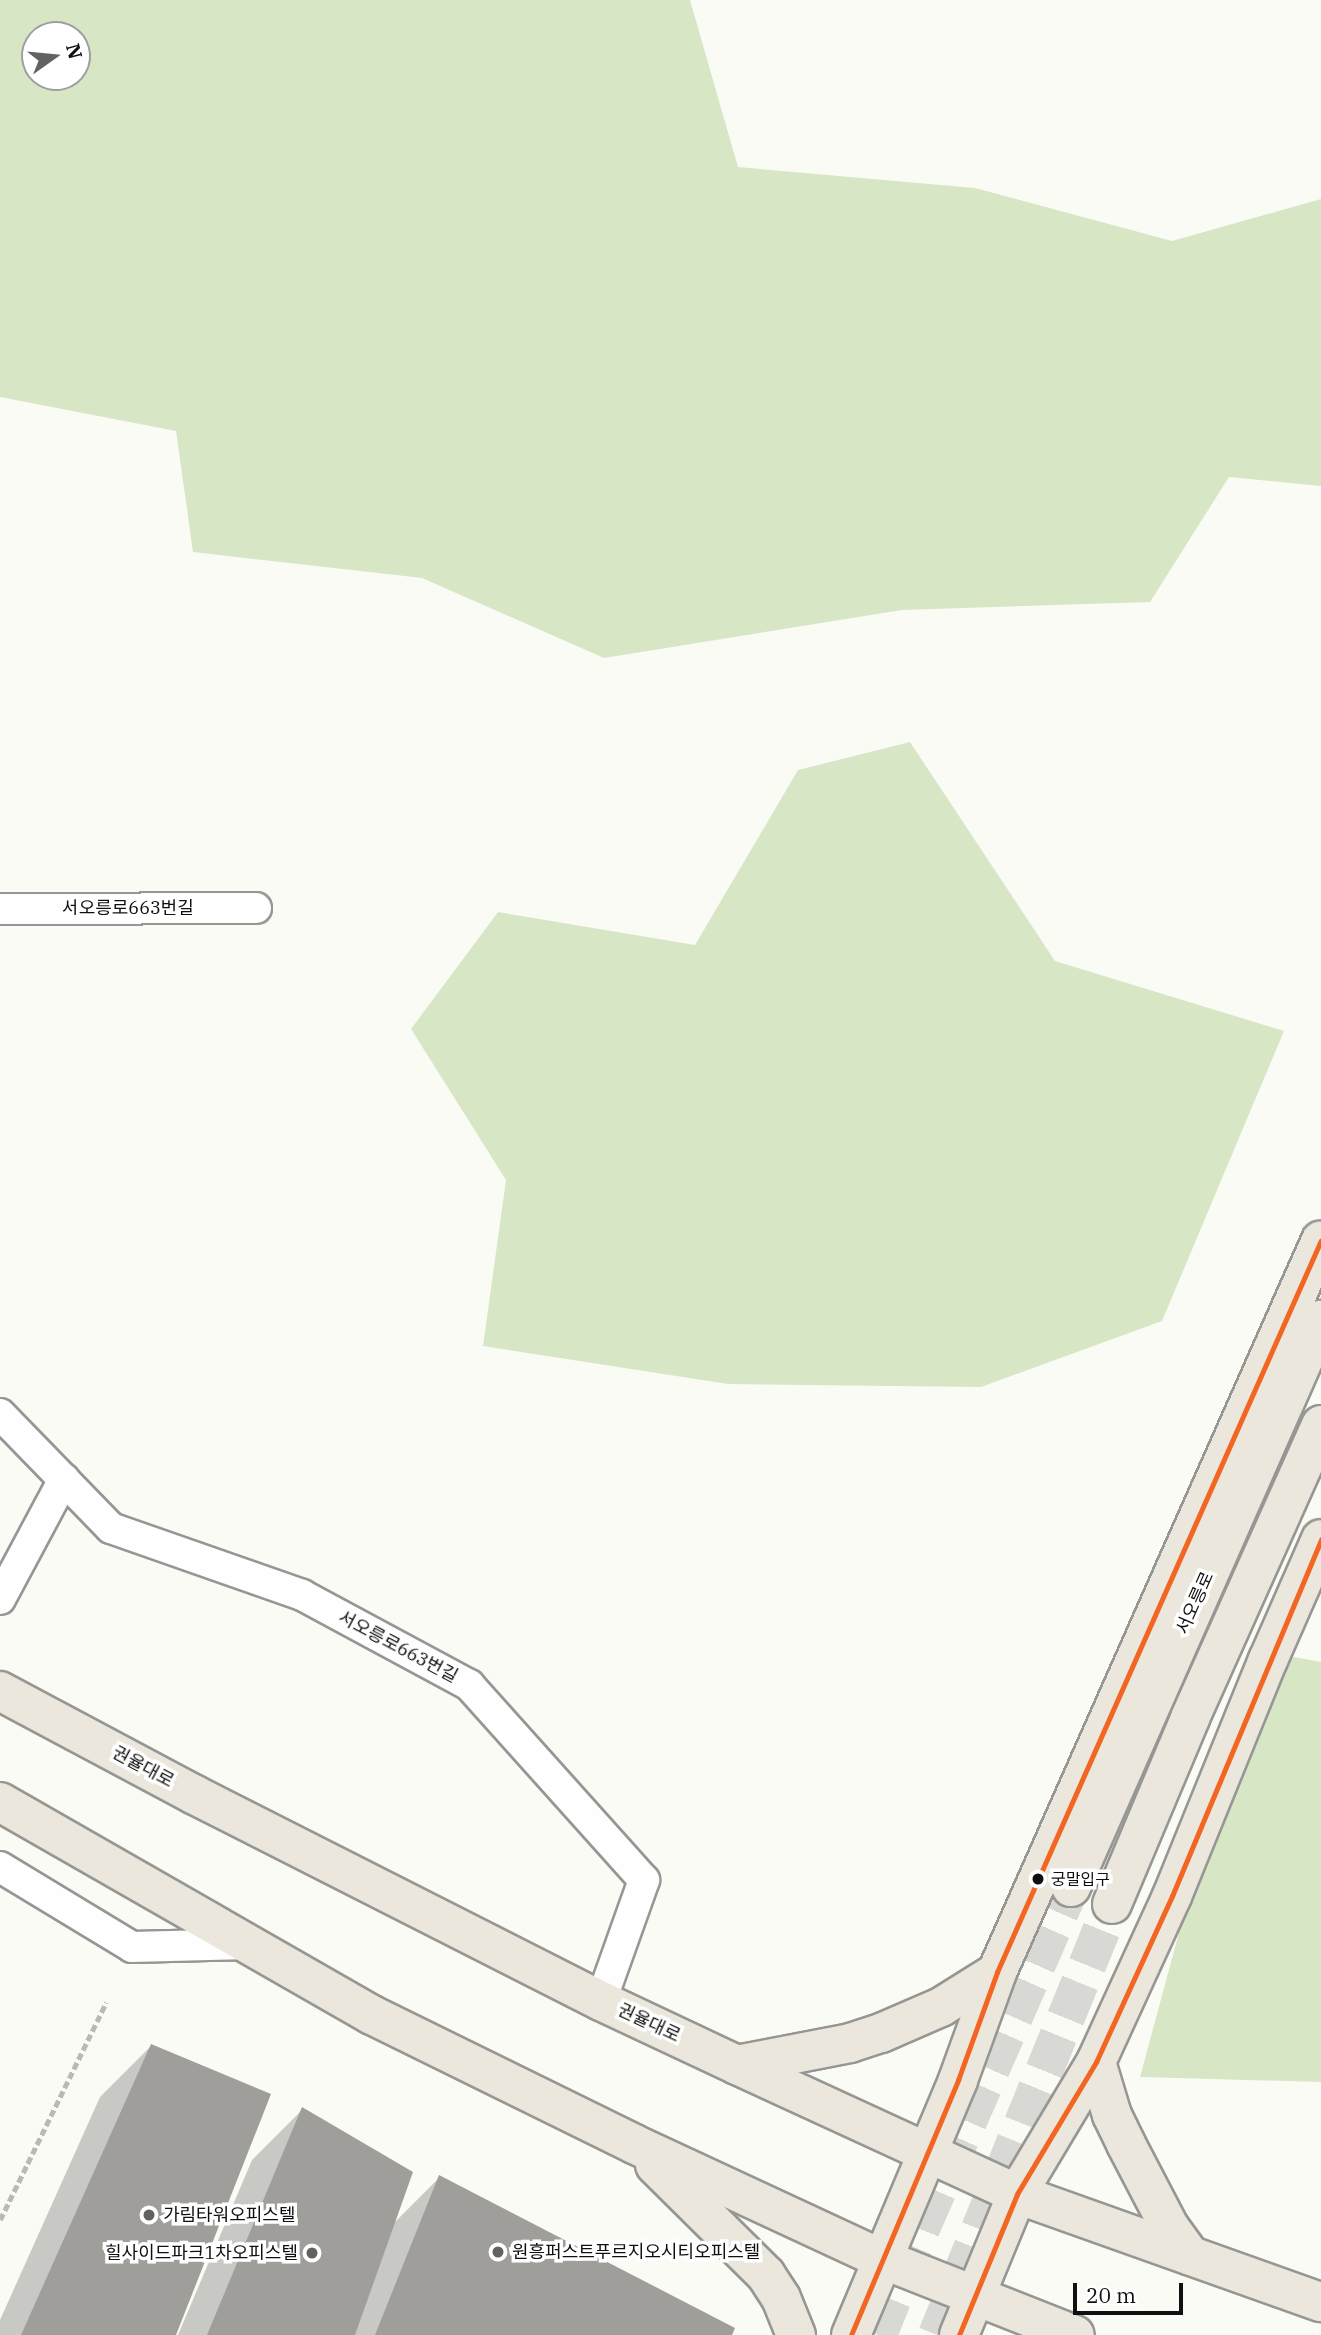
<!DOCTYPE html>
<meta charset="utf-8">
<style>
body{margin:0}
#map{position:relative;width:1321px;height:2335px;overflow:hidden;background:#fbfbf6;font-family:"IBM Plex Serif","Noto Sans KR",serif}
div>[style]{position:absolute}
.forest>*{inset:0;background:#d7e7c6}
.shadow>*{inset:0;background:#0003}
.building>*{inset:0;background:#9f9e9b}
.primary-tunnel>*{height:38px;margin-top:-19px;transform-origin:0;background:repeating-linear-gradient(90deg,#d8d8d4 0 38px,transparent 0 57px)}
.path>*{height:4.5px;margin-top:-2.25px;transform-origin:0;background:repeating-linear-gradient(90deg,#b9b9b8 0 7px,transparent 0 10.5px)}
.roads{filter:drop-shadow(2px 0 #969694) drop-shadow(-2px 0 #969694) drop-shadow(0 2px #969694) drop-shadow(0 -2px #969694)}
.street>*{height:30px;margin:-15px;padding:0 15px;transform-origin:15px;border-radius:15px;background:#fefefe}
.primary>*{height:38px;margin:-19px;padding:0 19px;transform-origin:19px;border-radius:19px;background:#ebe7dc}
.bus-1>*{height:5px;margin:-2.5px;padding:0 2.5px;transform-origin:2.5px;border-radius:2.5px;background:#f26522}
.dots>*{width:19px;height:19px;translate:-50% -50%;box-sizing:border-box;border:4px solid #fff;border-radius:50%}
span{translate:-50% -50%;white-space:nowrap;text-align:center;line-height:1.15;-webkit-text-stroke:7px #fff;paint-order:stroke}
.bus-label{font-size:16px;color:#101010}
.left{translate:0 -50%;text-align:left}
.street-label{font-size:18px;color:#101010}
.poi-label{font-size:18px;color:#101010}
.right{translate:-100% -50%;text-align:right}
.north{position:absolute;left:21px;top:21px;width:70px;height:70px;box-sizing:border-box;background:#fff;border:2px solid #9f9f9f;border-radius:50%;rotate:75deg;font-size:19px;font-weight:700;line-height:28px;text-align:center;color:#101010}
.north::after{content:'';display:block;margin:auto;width:24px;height:32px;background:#626260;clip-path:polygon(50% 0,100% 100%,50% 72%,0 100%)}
.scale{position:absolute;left:1073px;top:2283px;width:110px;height:32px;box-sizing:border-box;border:4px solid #101010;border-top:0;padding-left:9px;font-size:21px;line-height:24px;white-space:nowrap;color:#101010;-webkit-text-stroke:5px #fff;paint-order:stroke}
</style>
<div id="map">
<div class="forest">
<div style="clip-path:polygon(evenodd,0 0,690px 0,738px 167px,975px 188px,1172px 241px,1321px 199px,1321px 486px,1229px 477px,1150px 602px,902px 610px,604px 658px,422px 578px,193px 552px,176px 431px,0 397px,0 0,77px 35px,77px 77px,35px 77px,35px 35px,77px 35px)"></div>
<div style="clip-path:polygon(910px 742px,1055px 961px,1284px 1031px,1162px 1321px,981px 1387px,728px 1384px,483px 1346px,506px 1180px,411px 1029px,498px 912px,695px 945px,798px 770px)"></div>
<div style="clip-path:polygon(1294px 1657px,1321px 1662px,1321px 2082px,1140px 2077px,1249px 1673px)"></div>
</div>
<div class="shadow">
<div style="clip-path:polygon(151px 2046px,174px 2335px,0 2335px,0 2320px,100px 2097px)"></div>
<div style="clip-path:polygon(303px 2109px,392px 2225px,439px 2178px,730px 2335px,178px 2335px,252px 2160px)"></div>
</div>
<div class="building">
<div style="clip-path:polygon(151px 2044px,271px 2094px,176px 2335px,21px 2335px)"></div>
<div style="clip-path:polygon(302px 2107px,413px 2172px,355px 2335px,207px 2335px)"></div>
<div style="clip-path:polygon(439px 2175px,735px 2328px,732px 2335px,375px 2335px)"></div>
</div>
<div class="primary-tunnel">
<div style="left:878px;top:2335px;width:118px;rotate:-68deg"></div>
<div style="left:922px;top:2226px;width:370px;rotate:-66.3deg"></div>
<div style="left:937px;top:2335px;width:465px;rotate:-67.9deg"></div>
</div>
<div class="path">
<div style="left:0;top:2220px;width:242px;rotate:-64deg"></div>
</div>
<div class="roads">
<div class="street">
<div style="left:0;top:909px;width:256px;rotate:-0.2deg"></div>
<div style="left:0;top:1414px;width:159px;rotate:45.8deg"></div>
<div style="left:111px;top:1528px;width:202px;rotate:19.3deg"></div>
<div style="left:302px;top:1595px;width:190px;rotate:28.3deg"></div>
<div style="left:469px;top:1685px;width:262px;rotate:48.1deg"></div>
<div style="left:644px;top:1880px;width:128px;rotate:109.6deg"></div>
<div style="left:0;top:1599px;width:136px;rotate:-61.9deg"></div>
<div style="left:0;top:1867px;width:154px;rotate:31.2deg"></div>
<div style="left:132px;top:1947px;width:116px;rotate:-1.5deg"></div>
</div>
<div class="primary">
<div style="left:0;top:1691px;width:219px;rotate:28.1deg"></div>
<div style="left:193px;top:1794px;width:458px;rotate:26.9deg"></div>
<div style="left:601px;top:2001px;width:150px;rotate:25.2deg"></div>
<div style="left:737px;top:2065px;width:308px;rotate:24.7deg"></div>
<div style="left:1017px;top:2194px;width:323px;rotate:19.6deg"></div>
<div style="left:0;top:1802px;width:429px;rotate:29.8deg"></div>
<div style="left:372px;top:2015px;width:292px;rotate:26.2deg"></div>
<div style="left:634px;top:2144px;width:273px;rotate:24.9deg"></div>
<div style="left:882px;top:2259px;width:207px;rotate:21.5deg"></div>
<div style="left:1071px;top:1887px;width:620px;rotate:-66.21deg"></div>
<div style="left:1112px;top:1904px;width:202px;rotate:-67.2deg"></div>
<div style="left:1190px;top:1718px;width:321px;rotate:-65.9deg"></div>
<div style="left:1096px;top:2062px;width:55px;rotate:73.2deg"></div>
<div style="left:1112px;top:2115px;width:32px;rotate:64deg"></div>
<div style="left:1126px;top:2144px;width:95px;rotate:62.4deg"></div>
<div style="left:1170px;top:2228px;width:34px;rotate:54deg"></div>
<div style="left:737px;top:2065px;width:115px;rotate:-11deg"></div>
<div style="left:850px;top:2043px;width:33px;rotate:-18deg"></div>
<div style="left:881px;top:2033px;width:65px;rotate:-23.4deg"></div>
<div style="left:941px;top:2007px;width:66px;rotate:-32deg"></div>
<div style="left:655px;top:2165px;width:156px;rotate:44.7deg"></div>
<div style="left:766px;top:2275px;width:27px;rotate:57deg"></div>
<div style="left:781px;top:2298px;width:40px;rotate:68deg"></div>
<div style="left:851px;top:2335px;width:277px;rotate:-67.2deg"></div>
<div style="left:958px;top:2080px;width:115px;rotate:-70.1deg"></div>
<div style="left:997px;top:1972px;width:800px;rotate:-66.12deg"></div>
<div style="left:959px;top:2335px;width:152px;rotate:-67.6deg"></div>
<div style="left:1017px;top:2194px;width:154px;rotate:-59.1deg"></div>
<div style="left:1096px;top:2062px;width:183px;rotate:-65.4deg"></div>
<div style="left:1172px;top:1896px;width:255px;rotate:-67.9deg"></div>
<div style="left:1268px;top:1660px;width:132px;rotate:-66.3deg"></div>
</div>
</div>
<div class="bus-1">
<div style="left:851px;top:2335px;width:277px;rotate:-67.2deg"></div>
<div style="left:958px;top:2080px;width:115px;rotate:-70.1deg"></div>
<div style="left:997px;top:1972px;width:800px;rotate:-66.12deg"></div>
<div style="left:959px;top:2335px;width:152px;rotate:-67.6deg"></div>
<div style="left:1017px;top:2194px;width:154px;rotate:-59.1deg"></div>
<div style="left:1096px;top:2062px;width:183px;rotate:-65.4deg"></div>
<div style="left:1172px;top:1896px;width:387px;rotate:-67.3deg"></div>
</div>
<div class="dots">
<div style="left:1038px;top:1879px;background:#101010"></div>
<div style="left:149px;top:2215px;background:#626260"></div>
<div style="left:498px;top:2252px;background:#626260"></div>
<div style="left:312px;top:2253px;background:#626260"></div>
</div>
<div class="bus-label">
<span class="left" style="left:1051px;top:1879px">궁말입구</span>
</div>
<div class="street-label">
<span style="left:128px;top:908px">서오릉로663번길</span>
<span style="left:1195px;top:1603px;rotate:-66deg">서오릉로</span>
<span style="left:398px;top:1647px;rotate:28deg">서오릉로663번길</span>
<span style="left:143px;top:1767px;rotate:28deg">권율대로</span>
<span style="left:649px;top:2023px;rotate:25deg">권율대로</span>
</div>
<div class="poi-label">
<span class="left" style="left:163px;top:2215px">가림타워오피스텔</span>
<span class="left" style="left:512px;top:2252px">원흥퍼스트푸르지오시티오피스텔</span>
<span class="right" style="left:298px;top:2253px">힐사이드파크1차오피스텔</span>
</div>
<div class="north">N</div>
<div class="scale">20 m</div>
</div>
